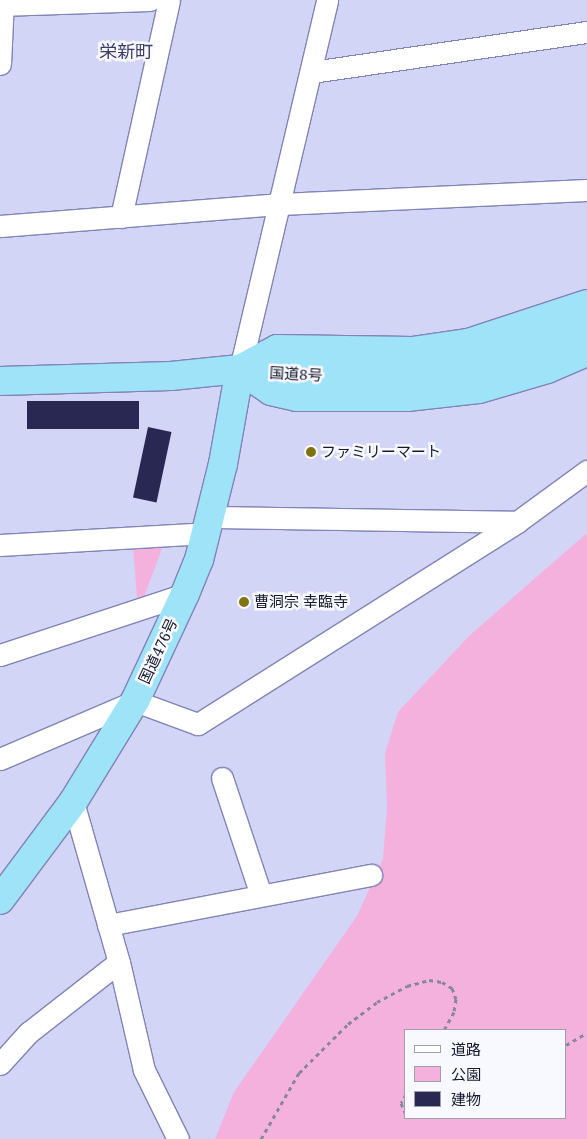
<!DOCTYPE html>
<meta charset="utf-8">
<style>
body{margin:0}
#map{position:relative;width:587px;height:1139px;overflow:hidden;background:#d2d5f6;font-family:"Noto Serif","Noto Sans JP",serif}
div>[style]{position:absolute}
.green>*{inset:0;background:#f5b1dd}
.building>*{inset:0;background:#282852;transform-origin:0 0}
.path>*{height:3px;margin-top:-1.5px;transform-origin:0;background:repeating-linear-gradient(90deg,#8587a2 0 4px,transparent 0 8px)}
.roads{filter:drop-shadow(1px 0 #8084b6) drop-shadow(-1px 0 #8084b6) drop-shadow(0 1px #8084b6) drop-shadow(0 -1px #8084b6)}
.minor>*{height:21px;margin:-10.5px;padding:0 10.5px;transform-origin:10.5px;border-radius:10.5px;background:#fff}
.highway>*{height:28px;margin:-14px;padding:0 14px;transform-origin:14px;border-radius:14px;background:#9fe3f9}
.dots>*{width:14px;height:14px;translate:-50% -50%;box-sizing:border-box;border:2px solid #f8f9fe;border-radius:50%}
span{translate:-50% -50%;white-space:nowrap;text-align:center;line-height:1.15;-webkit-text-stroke:5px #f8f9fe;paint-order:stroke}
.street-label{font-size:15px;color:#16172a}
.poi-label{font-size:15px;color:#16172a}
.left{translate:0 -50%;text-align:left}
.quarter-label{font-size:18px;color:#3a3b67}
.legend{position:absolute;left:404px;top:1029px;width:162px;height:90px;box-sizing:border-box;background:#f8f9fe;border:1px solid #9e9fa9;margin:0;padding:6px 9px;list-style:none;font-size:15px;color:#16172a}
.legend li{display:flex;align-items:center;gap:10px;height:25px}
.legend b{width:25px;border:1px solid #9e9fa9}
</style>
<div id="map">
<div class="green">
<div style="clip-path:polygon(evenodd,587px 533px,587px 1139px,215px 1139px,234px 1092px,357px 916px,383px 859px,387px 807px,385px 753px,398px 712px,470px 635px,587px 533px,406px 1030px,566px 1030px,566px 1118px,406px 1118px,406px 1030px)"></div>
<div style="clip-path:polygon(133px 546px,163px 546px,144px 597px,137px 598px)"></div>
</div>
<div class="building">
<div style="left:27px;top:401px;width:112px;height:28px"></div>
<div style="left:148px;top:427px;width:24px;height:72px;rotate:12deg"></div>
</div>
<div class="path">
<div style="left:566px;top:1045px;width:24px;rotate:-30deg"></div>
<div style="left:406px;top:1094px;width:10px;rotate:119deg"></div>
<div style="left:401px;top:1103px;width:13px;rotate:67deg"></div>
<div style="left:261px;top:1139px;width:76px;rotate:-60.1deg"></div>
<div style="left:299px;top:1073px;width:69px;rotate:-45deg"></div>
<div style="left:348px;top:1024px;width:36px;rotate:-37deg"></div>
<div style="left:377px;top:1002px;width:34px;rotate:-28deg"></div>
<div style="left:407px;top:986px;width:23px;rotate:-15deg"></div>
<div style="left:429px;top:980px;width:13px;rotate:9deg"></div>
<div style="left:442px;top:982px;width:12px;rotate:31deg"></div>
<div style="left:452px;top:988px;width:12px;rotate:70deg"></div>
<div style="left:456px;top:999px;width:13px;rotate:99deg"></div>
<div style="left:454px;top:1012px;width:21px;rotate:119deg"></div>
</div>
<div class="roads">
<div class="minor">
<div style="left:0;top:5px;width:150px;rotate:-1.9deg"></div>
<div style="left:0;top:64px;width:64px;rotate:-87.3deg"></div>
<div style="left:312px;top:72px;width:278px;rotate:-8.3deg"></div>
<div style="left:121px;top:217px;width:222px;rotate:-77.5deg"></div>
<div style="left:0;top:226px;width:281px;rotate:-4.5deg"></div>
<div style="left:280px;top:204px;width:307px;rotate:-2.6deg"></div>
<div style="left:240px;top:369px;width:379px;rotate:-76.7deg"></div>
<div style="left:210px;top:517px;width:307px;rotate:0.9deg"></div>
<div style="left:0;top:545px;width:206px;rotate:-3.3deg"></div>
<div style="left:0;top:655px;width:195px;rotate:-18.2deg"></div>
<div style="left:0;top:759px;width:147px;rotate:-23.2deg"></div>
<div style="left:135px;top:701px;width:67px;rotate:20.1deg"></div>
<div style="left:198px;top:724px;width:378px;rotate:-32.3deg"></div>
<div style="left:517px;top:522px;width:87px;rotate:-36.1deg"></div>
<div style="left:222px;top:778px;width:123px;rotate:71.6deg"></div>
<div style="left:73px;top:802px;width:166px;rotate:74deg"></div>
<div style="left:119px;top:962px;width:111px;rotate:77deg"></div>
<div style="left:144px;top:1070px;width:77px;rotate:63.8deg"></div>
<div style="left:108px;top:925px;width:268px;rotate:-10.8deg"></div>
<div style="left:0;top:1064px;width:42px;rotate:-47.9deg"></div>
<div style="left:28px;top:1033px;width:115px;rotate:-38deg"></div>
</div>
<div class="highway">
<div style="left:240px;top:369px;width:42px;rotate:-28.4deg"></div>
<div style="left:277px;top:349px;width:135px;rotate:0.8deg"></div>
<div style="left:412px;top:351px;width:57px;rotate:-8.1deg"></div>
<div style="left:468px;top:343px;width:125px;rotate:-18.1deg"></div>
<div style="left:249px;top:376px;width:27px;rotate:34deg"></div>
<div style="left:271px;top:391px;width:27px;rotate:13deg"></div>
<div style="left:297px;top:397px;width:110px"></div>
<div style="left:407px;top:397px;width:72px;rotate:-6.3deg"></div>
<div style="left:479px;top:389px;width:71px;rotate:-16.4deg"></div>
<div style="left:547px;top:369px;width:43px;rotate:-23deg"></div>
<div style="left:0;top:381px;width:171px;rotate:-1.7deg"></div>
<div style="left:171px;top:376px;width:69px;rotate:-5.8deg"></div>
<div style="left:240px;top:369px;width:49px;rotate:7deg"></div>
<div style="left:289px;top:375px;width:136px;rotate:-1.3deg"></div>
<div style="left:425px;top:372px;width:52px;rotate:-7.7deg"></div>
<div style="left:477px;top:365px;width:72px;rotate:-16.9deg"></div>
<div style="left:546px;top:344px;width:44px;rotate:-21.3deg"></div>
<div style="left:0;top:900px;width:122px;rotate:-53.3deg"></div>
<div style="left:73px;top:802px;width:119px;rotate:-58.5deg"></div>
<div style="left:135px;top:701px;width:118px;rotate:-65deg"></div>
<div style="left:185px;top:594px;width:37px;rotate:-68deg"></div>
<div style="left:199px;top:560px;width:99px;rotate:-76deg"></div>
<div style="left:223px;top:464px;width:97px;rotate:-79.9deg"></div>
</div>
</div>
<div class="dots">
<div style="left:311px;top:452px;background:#807314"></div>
<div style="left:244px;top:602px;background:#807314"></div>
</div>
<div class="street-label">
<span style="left:296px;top:374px;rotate:3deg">国道8号</span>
<span style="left:158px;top:651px;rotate:-65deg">国道476号</span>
</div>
<div class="poi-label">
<span class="left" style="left:321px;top:452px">ファミリーマート</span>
<span class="left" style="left:254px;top:602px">曹洞宗 幸臨寺</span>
</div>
<div class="quarter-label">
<span style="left:126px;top:51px">栄新町</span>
</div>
<ul class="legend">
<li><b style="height:6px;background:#fff"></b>道路</li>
<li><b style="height:14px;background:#f5b1dd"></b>公園</li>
<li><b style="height:14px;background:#282852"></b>建物</li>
</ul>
</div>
